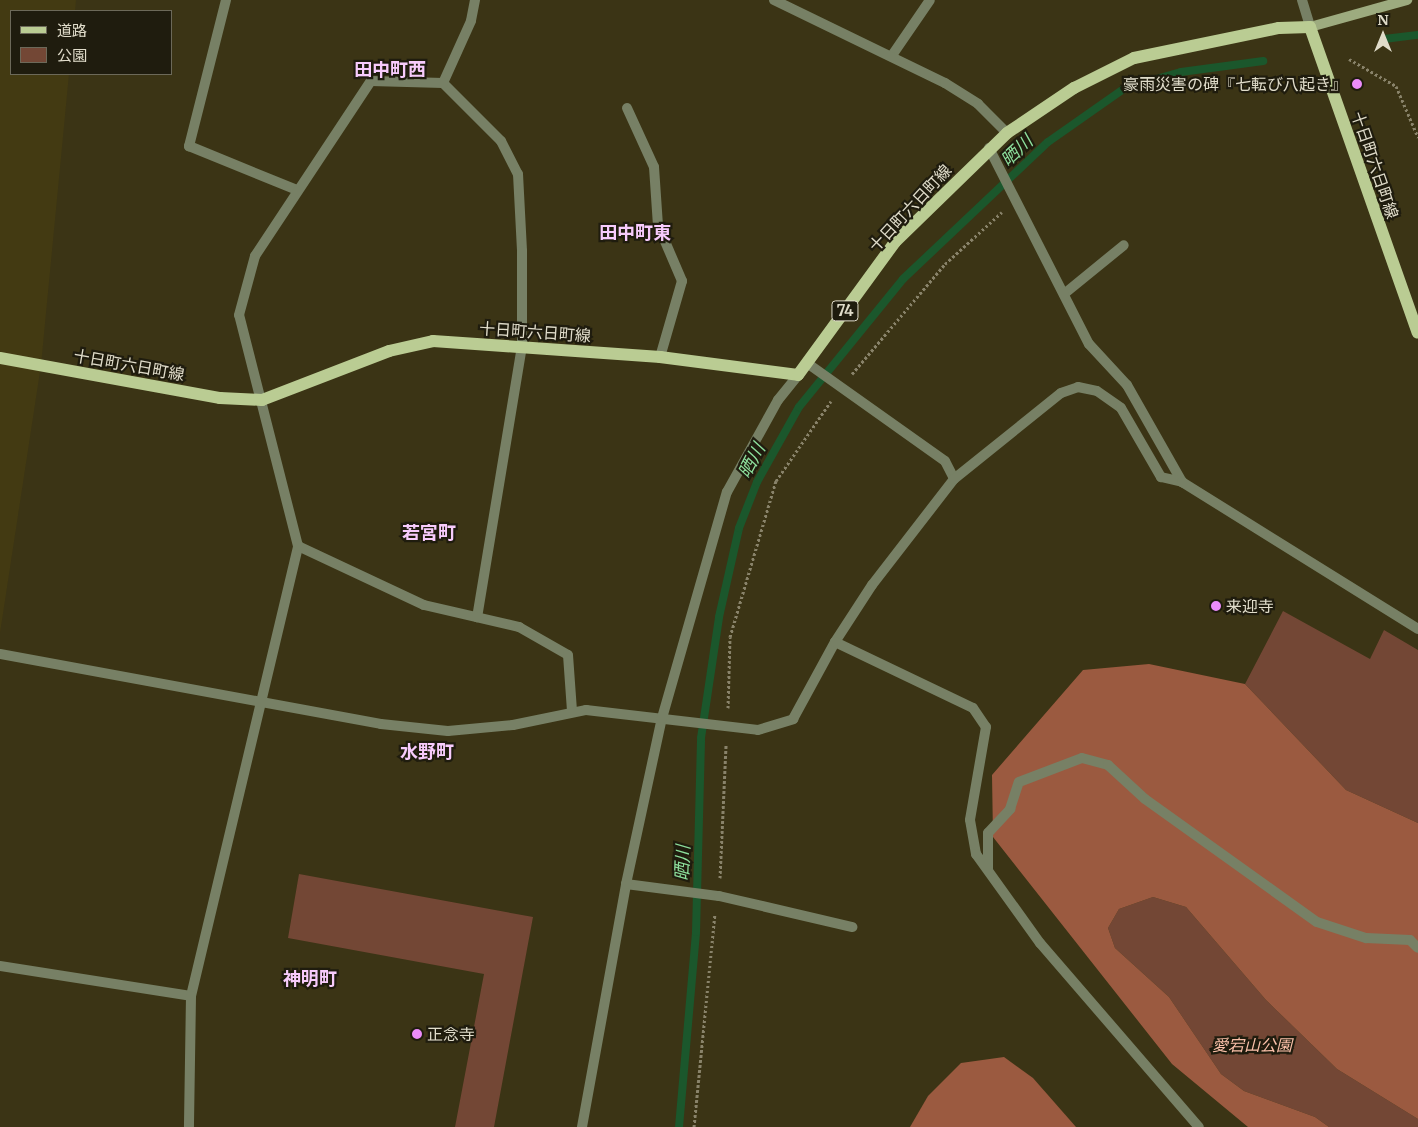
<!DOCTYPE html>
<meta charset="utf-8">
<style>
body{margin:0}
#map{position:relative;width:1418px;height:1127px;overflow:hidden;background:#3b3415;font-family:Merriweather,"Noto Sans JP",serif}
div>[style]{position:absolute}
.built>*{inset:0;background:#433a12}
.green>*{inset:0;background:#734735}
.forest>*{inset:0;background:#9b5a40}
.stream>*{height:8px;margin:-4px;padding:0 4px;transform-origin:4px;border-radius:4px;background:#1b572c}
.path>*{height:3px;margin-top:-1.5px;transform-origin:0;background:repeating-linear-gradient(90deg,#89836a 0 2.5px,transparent 0 5px)}
.service>*{height:10px;margin:-5px;padding:0 5px;transform-origin:5px;border-radius:5px;background:#778065}
.minor>*{height:10px;margin:-5px;padding:0 5px;transform-origin:5px;border-radius:5px;background:#778065}
.tertiary>*{height:10px;margin:-5px;padding:0 5px;transform-origin:5px;border-radius:5px;background:#778065}
.secondary>*{height:10px;margin:-5px;padding:0 5px;transform-origin:5px;border-radius:5px;background:#9dab7f}
.primary>*{height:12px;margin:-6px;padding:0 6px;transform-origin:6px;border-radius:6px;background:#bacc93}
.dots>*{width:14px;height:14px;translate:-50% -50%;box-sizing:border-box;border:2px solid #1f1c0e;border-radius:50%}
span{translate:-50% -50%;white-space:nowrap;text-align:center;line-height:1.15;-webkit-text-stroke:4.5px #1f1c0e;paint-order:stroke}
.shield-label span{padding:1px 4px;background:#1f1c0e;border:1px solid;border-radius:4px;-webkit-text-stroke-width:0}
.shield-label{font-size:15px;color:#e0dcca;font-weight:700}
.poi-label{font-size:16px;color:#e0dcca}
.right{translate:-100% -50%;text-align:right}
.left{translate:0 -50%;text-align:left}
.street-label{font-size:16px;color:#e0dcca}
.park-label{font-size:16px;color:#fac0a9;font-style:italic}
.neighbourhood-label{font-size:18px;color:#f7cbfc;font-weight:700}
.water-label{font-size:18px;color:#8ddf9c;font-style:italic}
.legend{position:absolute;left:10px;top:10px;width:162px;height:65px;box-sizing:border-box;background:#1f1c0e;border:1px solid #6c6959;margin:0;padding:6px 9px;list-style:none;font-size:15px;color:#e0dcca}
.legend li{display:flex;align-items:center;gap:10px;height:25px}
.legend b{width:25px;border:1px solid #6c6959}
.north{position:absolute;left:1358px;top:10px;width:50px;height:50px;-webkit-text-stroke:4px #1f1c0e;paint-order:stroke;rotate:0deg;font-size:14px;font-weight:700;line-height:20px;text-align:center;color:#e0dcca}
.north::after{content:'';display:block;margin:auto;width:18px;height:22px;background:#e0dcca;clip-path:polygon(50% 0,100% 100%,50% 72%,0 100%)}
</style>
<div id="map">
<div class="built">
<div style="clip-path:polygon(0 0,76px 0,75px 11px,11px 11px,11px 74px,69px 74px,41px 365px,0 633px)"></div>
</div>
<div class="green">
<div style="clip-path:polygon(1283px 611px,1370px 659px,1384px 630px,1418px 650px,1418px 823px,1346px 790px,1245px 684px)"></div>
<div style="clip-path:polygon(299px 874px,533px 917px,494px 1127px,455px 1127px,484px 974px,288px 938px)"></div>
<div style="clip-path:polygon(1153px 897px,1186px 907px,1266px 1000px,1337px 1069px,1418px 1119px,1418px 1127px,1329px 1127px,1315px 1117px,1244px 1091px,1221px 1074px,1169px 997px,1115px 948px,1108px 928px,1119px 909px)"></div>
</div>
<div class="forest">
<div style="clip-path:polygon(1149px 664px,1245px 684px,1346px 790px,1418px 823px,1418px 1119px,1337px 1069px,1266px 1000px,1186px 907px,1153px 897px,1119px 909px,1108px 928px,1115px 948px,1169px 997px,1221px 1074px,1244px 1091px,1315px 1117px,1329px 1127px,1248px 1127px,1172px 1064px,993px 837px,992px 775px,1083px 670px)"></div>
<div style="clip-path:polygon(1004px 1057px,1033px 1078px,1076px 1127px,910px 1127px,928px 1096px,961px 1063px)"></div>
</div>
<div class="stream">
<div style="left:1384px;top:39px;width:34px;rotate:-7deg"></div>
<div style="left:679px;top:1127px;width:196px;rotate:-85deg"></div>
<div style="left:696px;top:932px;width:194px;rotate:-88.5deg"></div>
<div style="left:701px;top:738px;width:122px;rotate:-81.5deg"></div>
<div style="left:719px;top:617px;width:91px;rotate:-77.3deg"></div>
<div style="left:739px;top:528px;width:49px;rotate:-68.6deg"></div>
<div style="left:757px;top:482px;width:86px;rotate:-60.8deg"></div>
<div style="left:799px;top:407px;width:165px;rotate:-50.9deg"></div>
<div style="left:903px;top:279px;width:199px;rotate:-43.4deg"></div>
<div style="left:1048px;top:142px;width:94px;rotate:-35deg"></div>
<div style="left:1125px;top:88px;width:58px;rotate:-15.9deg"></div>
<div style="left:1181px;top:72px;width:83px;rotate:-7.6deg"></div>
</div>
<div class="path">
<div style="left:1349px;top:59px;width:54px;rotate:29.9deg"></div>
<div style="left:1396px;top:86px;width:56px;rotate:66.7deg"></div>
<div style="left:852px;top:374px;width:144px;rotate:-49.8deg"></div>
<div style="left:945px;top:264px;width:77px;rotate:-42.4deg"></div>
<div style="left:728px;top:708px;width:71px;rotate:-88.4deg"></div>
<div style="left:730px;top:637px;width:163px;rotate:-73.6deg"></div>
<div style="left:776px;top:481px;width:97px;rotate:-55.5deg"></div>
<div style="left:720px;top:878px;width:133px;rotate:-87.4deg"></div>
<div style="left:694px;top:1127px;width:214px;rotate:-84.4deg"></div>
</div>
<div class="service">
<div style="left:226px;top:0;width:151px;rotate:104.2deg"></div>
<div style="left:189px;top:146px;width:117px;rotate:22.2deg"></div>
<div style="left:475px;top:0;width:21px;rotate:101deg"></div>
<div style="left:471px;top:21px;width:68px;rotate:114.3deg"></div>
<div style="left:443px;top:83px;width:82px;rotate:45deg"></div>
<div style="left:501px;top:141px;width:37px;rotate:63deg"></div>
<div style="left:518px;top:174px;width:77px;rotate:87deg"></div>
<div style="left:522px;top:251px;width:95px;rotate:90deg"></div>
<div style="left:522px;top:346px;width:275px;rotate:99.4deg"></div>
<div style="left:893px;top:54px;width:65px;rotate:-55.6deg"></div>
<div style="left:627px;top:108px;width:65px;rotate:65.4deg"></div>
<div style="left:654px;top:167px;width:58px;rotate:86.1deg"></div>
<div style="left:658px;top:225px;width:61px;rotate:66.8deg"></div>
<div style="left:682px;top:281px;width:79px;rotate:106.1deg"></div>
<div style="left:1064px;top:294px;width:77px;rotate:-39.2deg"></div>
<div style="left:298px;top:546px;width:139px;rotate:25.1deg"></div>
<div style="left:424px;top:605px;width:98px;rotate:13deg"></div>
<div style="left:519px;top:627px;width:56px;rotate:29.7deg"></div>
<div style="left:568px;top:655px;width:56px;rotate:85.9deg"></div>
<div style="left:988px;top:869px;width:36px;rotate:-90deg"></div>
<div style="left:988px;top:833px;width:33px;rotate:-47deg"></div>
<div style="left:1010px;top:809px;width:28px;rotate:-72deg"></div>
<div style="left:1019px;top:782px;width:67px;rotate:-20.9deg"></div>
<div style="left:1082px;top:758px;width:27px;rotate:15deg"></div>
<div style="left:1108px;top:765px;width:50px;rotate:42.6deg"></div>
<div style="left:1145px;top:799px;width:211px;rotate:35.6deg"></div>
<div style="left:1317px;top:922px;width:52px;rotate:18.1deg"></div>
<div style="left:1366px;top:938px;width:44px;rotate:2.6deg"></div>
<div style="left:626px;top:884px;width:94px;rotate:7.4deg"></div>
<div style="left:719px;top:896px;width:137px;rotate:13.1deg"></div>
<div style="left:191px;top:996px;width:463px;rotate:-76.6deg"></div>
<div style="left:298px;top:546px;width:238px;rotate:-104.3deg"></div>
<div style="left:239px;top:315px;width:61px;rotate:-74.8deg"></div>
<div style="left:255px;top:256px;width:210px;rotate:-56.5deg"></div>
<div style="left:371px;top:81px;width:72px;rotate:1.6deg"></div>
</div>
<div class="minor">
<div style="left:774px;top:0;width:190px;rotate:25.9deg"></div>
<div style="left:945px;top:83px;width:39px;rotate:32deg"></div>
<div style="left:978px;top:104px;width:41px;rotate:45deg"></div>
<div style="left:989px;top:148px;width:220px;rotate:63deg"></div>
<div style="left:1089px;top:344px;width:56px;rotate:47.2deg"></div>
<div style="left:1127px;top:385px;width:112px;rotate:60.4deg"></div>
<div style="left:807px;top:363px;width:169px;rotate:35.4deg"></div>
<div style="left:945px;top:461px;width:20px;rotate:63deg"></div>
<div style="left:954px;top:479px;width:134px;rotate:127.7deg"></div>
<div style="left:872px;top:585px;width:68px;rotate:123deg"></div>
<div style="left:954px;top:479px;width:137px;rotate:-38.8deg"></div>
<div style="left:1061px;top:393px;width:18px;rotate:-19deg"></div>
<div style="left:1078px;top:387px;width:19px;rotate:12deg"></div>
<div style="left:1097px;top:391px;width:29px;rotate:35deg"></div>
<div style="left:1121px;top:408px;width:80px;rotate:59.9deg"></div>
<div style="left:1161px;top:477px;width:22px;rotate:13deg"></div>
<div style="left:1182px;top:482px;width:278px;rotate:31.9deg"></div>
<div style="left:0;top:654px;width:387px;rotate:10.4deg"></div>
<div style="left:381px;top:724px;width:67px;rotate:6deg"></div>
<div style="left:448px;top:731px;width:65px;rotate:-5.3deg"></div>
<div style="left:513px;top:725px;width:75px;rotate:-11.6deg"></div>
<div style="left:586px;top:710px;width:173px;rotate:6.6deg"></div>
<div style="left:758px;top:730px;width:37px;rotate:-17deg"></div>
<div style="left:793px;top:719px;width:88px;rotate:-61.4deg"></div>
<div style="left:835px;top:642px;width:153px;rotate:25.6deg"></div>
<div style="left:973px;top:708px;width:23px;rotate:56deg"></div>
<div style="left:986px;top:727px;width:94px;rotate:99.8deg"></div>
<div style="left:970px;top:820px;width:35px;rotate:80deg"></div>
<div style="left:976px;top:854px;width:110px;rotate:54.3deg"></div>
<div style="left:1040px;top:943px;width:243px;rotate:49.2deg"></div>
<div style="left:1410px;top:940px;width:11px;rotate:45deg"></div>
<div style="left:0;top:966px;width:193px;rotate:8.9deg"></div>
<div style="left:191px;top:996px;width:131px;rotate:90.9deg"></div>
<div style="left:582px;top:1127px;width:247px;rotate:-79.7deg"></div>
<div style="left:626px;top:884px;width:170px;rotate:-77.8deg"></div>
<div style="left:662px;top:718px;width:235px;rotate:-74deg"></div>
<div style="left:727px;top:492px;width:105px;rotate:-61deg"></div>
<div style="left:778px;top:400px;width:32px;rotate:-51deg"></div>
</div>
<div class="tertiary">
<div style="left:1302px;top:0;width:28px;rotate:73deg"></div>
</div>
<div class="secondary">
<div style="left:1310px;top:27px;width:101px;rotate:-15.6deg"></div>
</div>
<div class="primary">
<div style="left:0;top:358px;width:224px;rotate:10.3deg"></div>
<div style="left:220px;top:398px;width:42px;rotate:2.7deg"></div>
<div style="left:262px;top:400px;width:136px;rotate:-21.1deg"></div>
<div style="left:389px;top:351px;width:45px;rotate:-12.8deg"></div>
<div style="left:433px;top:341px;width:228px;rotate:4deg"></div>
<div style="left:660px;top:357px;width:139px;rotate:7.4deg"></div>
<div style="left:798px;top:375px;width:165px;rotate:-53.9deg"></div>
<div style="left:895px;top:242px;width:156px;rotate:-44.2deg"></div>
<div style="left:1007px;top:133px;width:81px;rotate:-33.9deg"></div>
<div style="left:1074px;top:88px;width:67px;rotate:-26.6deg"></div>
<div style="left:1134px;top:58px;width:148px;rotate:-11.7deg"></div>
<div style="left:1279px;top:28px;width:31px;rotate:-2deg"></div>
<div style="left:1310px;top:27px;width:324px;rotate:70.6deg"></div>
</div>
<div class="dots">
<div style="left:1357px;top:84px;background:#ec8cfa"></div>
<div style="left:1216px;top:606px;background:#ec8cfa"></div>
<div style="left:417px;top:1034px;background:#ec8cfa"></div>
</div>
<div class="shield-label">
<span style="left:845px;top:311px">74</span>
</div>
<div class="poi-label">
<span class="right" style="left:1347px;top:84px">豪雨災害の碑『七転び八起き』</span>
<span class="left" style="left:1226px;top:606px">来迎寺</span>
<span class="left" style="left:427px;top:1034px">正念寺</span>
</div>
<div class="street-label">
<span style="left:1375px;top:165px;rotate:71deg">十日町六日町線</span>
<span style="left:910px;top:208px;rotate:-47deg">十日町六日町線</span>
<span style="left:535px;top:332px;rotate:4deg">十日町六日町線</span>
<span style="left:129px;top:365px;rotate:10deg">十日町六日町線</span>
</div>
<div class="park-label">
<span style="left:1252px;top:1045px">愛宕山公園</span>
</div>
<div class="neighbourhood-label">
<span style="left:390px;top:70px">田中町西</span>
<span style="left:635px;top:233px">田中町東</span>
<span style="left:429px;top:533px">若宮町</span>
<span style="left:427px;top:752px">水野町</span>
<span style="left:310px;top:979px">神明町</span>
</div>
<div class="water-label">
<span style="left:1017px;top:151px;rotate:-43deg">晒川</span>
<span style="left:752px;top:461px;rotate:-62deg">晒川</span>
<span style="left:683px;top:863px;rotate:-88deg">晒川</span>
</div>
<ul class="legend">
<li><b style="height:6px;background:#bacc93"></b>道路</li>
<li><b style="height:14px;background:#734735"></b>公園</li>
</ul>
<div class="north">N</div>
</div>
